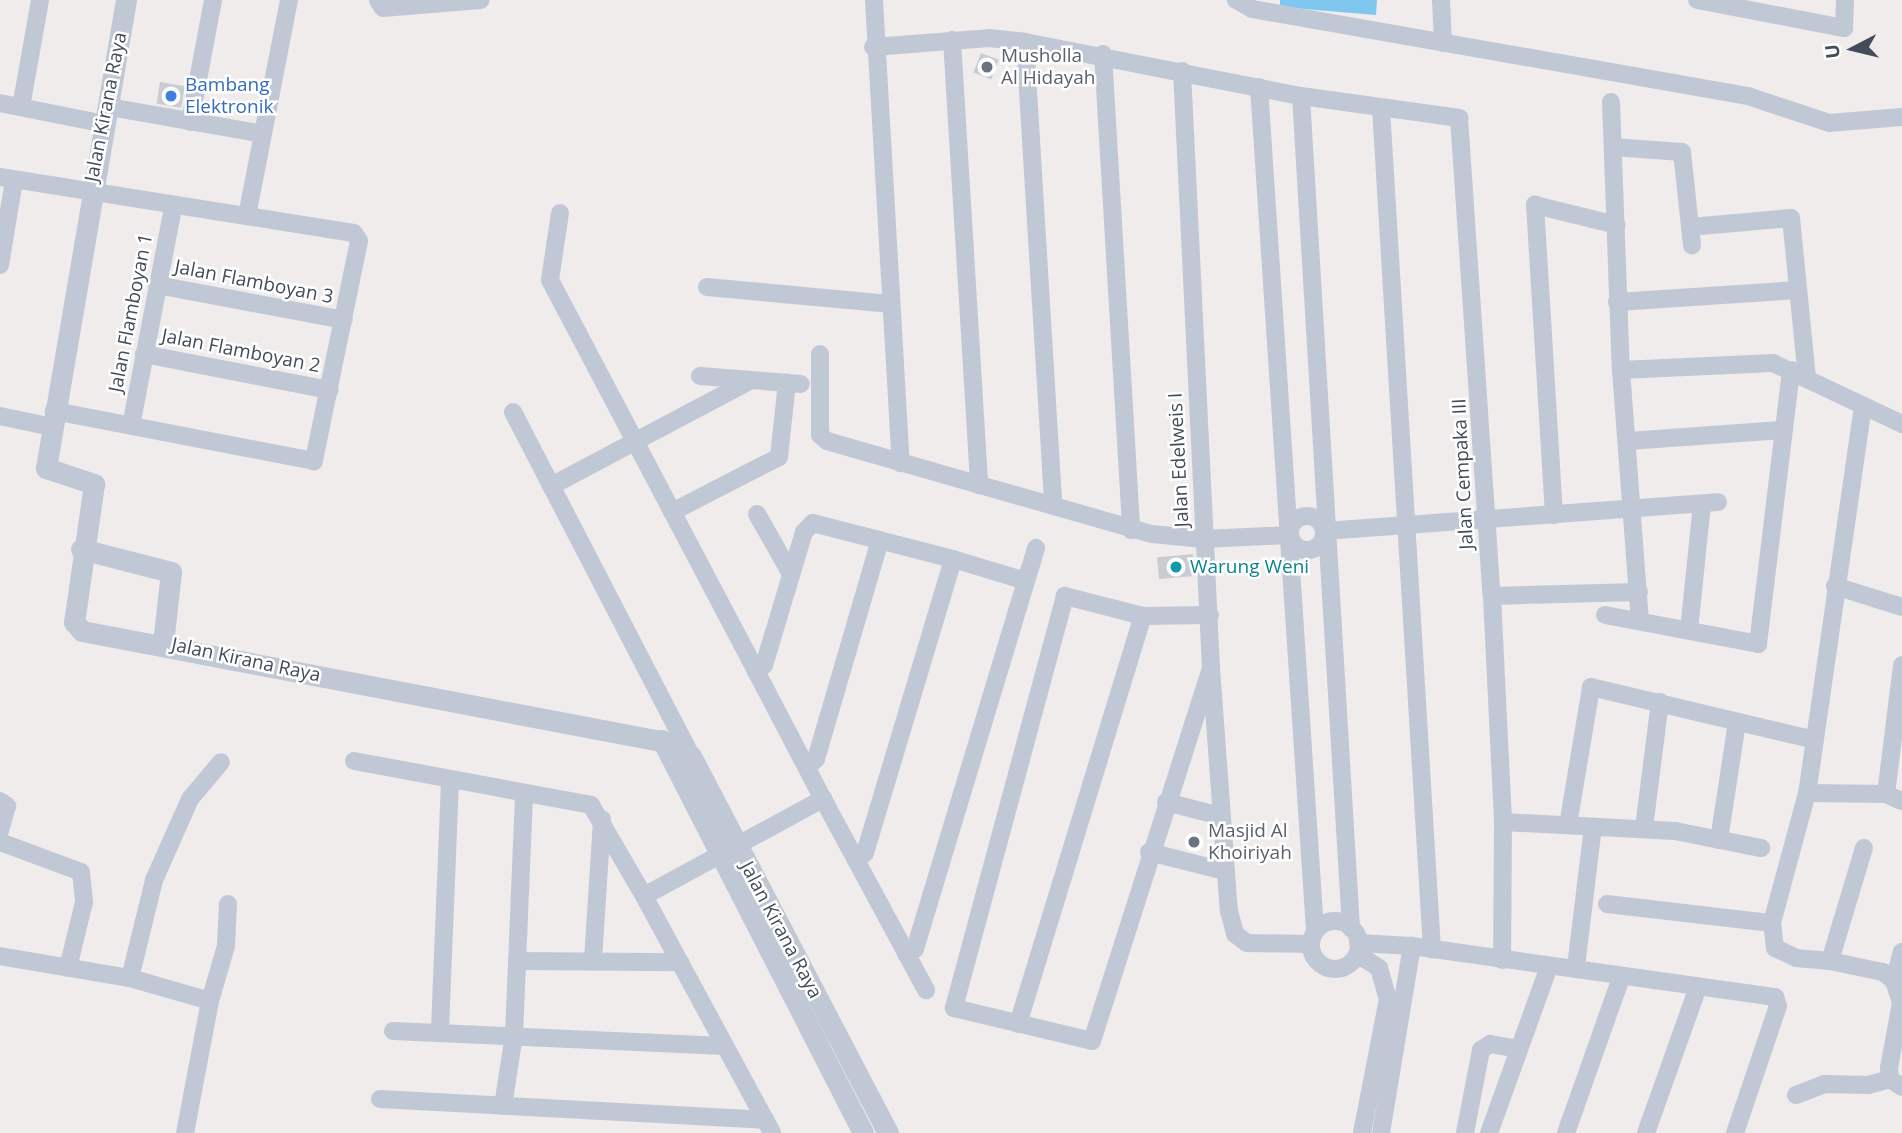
<!DOCTYPE html>
<style>
body{margin:0}
#map{position:relative;width:1902px;height:1133px;overflow:hidden;background:#efeceb;font-family:"Open Sans",sans-serif}
div>[style]{position:absolute}
.water>*{inset:0;background:#80c7f0}
.building>*{inset:0;background:#caccd4;transform-origin:0 0}
.minor>*{height:18px;margin:-9px;padding:0 9px;transform-origin:9px;border-radius:9px;background:#c1c8d5}
.minor>.ring{margin:-9px;padding:0;box-sizing:content-box;background:none;border:18px solid #c1c8d5;border-radius:50%}
.tertiary>*{height:21px;margin:-10.5px;padding:0 10.5px;transform-origin:10.5px;border-radius:10.5px;background:#c1c8d5}
.dots>*{width:19px;height:19px;translate:-50% -50%;box-sizing:border-box;border:4px solid #fff;border-radius:50%}
span{translate:-50% -50%;white-space:nowrap;text-align:center;line-height:1.15;-webkit-text-stroke:5px #fff;paint-order:stroke}
.worship-label{font-size:19px;color:#5b616d}
.left{translate:0 -50%;text-align:left}
.shop-label{font-size:19px;color:#366cbe}
.street-label{font-size:19px;color:#434c5a}
.culture-label{font-size:19px;color:#0d838f}
.north{position:absolute;left:1818px;top:14px;width:70px;height:70px;-webkit-text-stroke:5px #fff;paint-order:stroke;rotate:263deg;font-size:19px;font-weight:700;line-height:28px;text-align:center;color:#434c5a}
.north::after{content:'';display:block;margin:auto;width:24px;height:32px;background:#434c5a;clip-path:polygon(50% 0,100% 100%,50% 72%,0 100%)}
</style>
<div id="map">
<div class="water">
<div style="clip-path:polygon(1280px 0,1377px 0,1376px 15px,1280px 7px)"></div>
</div>
<div class="building">
<div style="left:981px;top:53px;width:19px;height:21px;rotate:21deg"></div>
<div style="left:160px;top:82px;width:25px;height:22px;rotate:9deg"></div>
<div style="left:1193px;top:554px;width:22px;height:36px;rotate:85deg"></div>
</div>
<div class="minor">
<div style="left:378px;top:0;width:9px;rotate:58deg"></div>
<div style="left:383px;top:8px;width:98px;rotate:-4.7deg"></div>
<div style="left:874px;top:0;width:464px;rotate:86.7deg"></div>
<div style="left:1236px;top:0;width:18px;rotate:29deg"></div>
<div style="left:1252px;top:9px;width:504px;rotate:9.95deg"></div>
<div style="left:1748px;top:96px;width:85px;rotate:18.4deg"></div>
<div style="left:1829px;top:123px;width:73px;rotate:-4.7deg"></div>
<div style="left:1441px;top:0;width:43px;rotate:87.3deg"></div>
<div style="left:1697px;top:0;width:150px;rotate:10.8deg"></div>
<div style="left:1844px;top:28px;width:28px;rotate:-88deg"></div>
<div style="left:952px;top:40px;width:446px;rotate:86.5deg"></div>
<div style="left:1025px;top:42px;width:465px;rotate:86.5deg"></div>
<div style="left:873px;top:47px;width:116px;rotate:-4.4deg"></div>
<div style="left:989px;top:38px;width:36px;rotate:6deg"></div>
<div style="left:1025px;top:42px;width:281px;rotate:11.1deg"></div>
<div style="left:1301px;top:96px;width:160px;rotate:7.9deg"></div>
<div style="left:1459px;top:118px;width:479px;rotate:86.1deg"></div>
<div style="left:1492px;top:596px;width:226px;rotate:87.2deg"></div>
<div style="left:1503px;top:822px;width:138px;rotate:90.4deg"></div>
<div style="left:1103px;top:54px;width:477px;rotate:86.6deg"></div>
<div style="left:1182px;top:71px;width:598px;rotate:87.22deg"></div>
<div style="left:1211px;top:668px;width:244px;rotate:85.8deg"></div>
<div style="left:1229px;top:911px;width:24px;rotate:75deg"></div>
<div style="left:1235px;top:934px;width:15px;rotate:37deg"></div>
<div style="left:1247px;top:943px;width:64px;rotate:0.9deg"></div>
<div style="left:1259px;top:87px;width:846px;rotate:86.2deg"></div>
<div style="left:1301px;top:96px;width:834px;rotate:86.56deg"></div>
<div style="left:1611px;top:102px;width:268px;rotate:87.9deg"></div>
<div style="left:1621px;top:370px;width:252px;rotate:85.7deg"></div>
<div style="left:0;top:103px;width:107px;rotate:11.3deg"></div>
<div style="left:21px;top:107px;width:109px;rotate:-79.9deg"></div>
<div style="left:109px;top:107px;width:156px;rotate:9.9deg"></div>
<div style="left:1381px;top:108px;width:843px;rotate:86.53deg"></div>
<div style="left:190px;top:122px;width:124px;rotate:-79.3deg"></div>
<div style="left:1613px;top:147px;width:69px;rotate:4.1deg"></div>
<div style="left:1682px;top:152px;width:94px;rotate:83.9deg"></div>
<div style="left:0;top:177px;width:358px;rotate:9deg"></div>
<div style="left:354px;top:233px;width:9px;rotate:58deg"></div>
<div style="left:359px;top:241px;width:225px;rotate:101.6deg"></div>
<div style="left:314px;top:461px;width:265px;rotate:-169.1deg"></div>
<div style="left:560px;top:213px;width:68px;rotate:98.5deg"></div>
<div style="left:550px;top:280px;width:442px;rotate:62.2deg"></div>
<div style="left:247px;top:216px;width:220px;rotate:-79deg"></div>
<div style="left:1690px;top:227px;width:101px;rotate:-5.1deg"></div>
<div style="left:1791px;top:218px;width:162px;rotate:84.3deg"></div>
<div style="left:0;top:265px;width:86px;rotate:-80.6deg"></div>
<div style="left:157px;top:285px;width:190px;rotate:10.6deg"></div>
<div style="left:707px;top:287px;width:183px;rotate:5.3deg"></div>
<div style="left:1617px;top:302px;width:181px;rotate:-3.8deg"></div>
<div style="left:144px;top:354px;width:189px;rotate:11deg"></div>
<div style="left:820px;top:354px;width:81px;rotate:90deg"></div>
<div style="left:820px;top:435px;width:9px;rotate:41deg"></div>
<div style="left:827px;top:441px;width:338px;rotate:16deg"></div>
<div style="left:1152px;top:534px;width:52px;rotate:5.5deg"></div>
<div style="left:1204px;top:539px;width:85px;rotate:-2.7deg"></div>
<div style="left:1621px;top:370px;width:152px;rotate:-2.6deg"></div>
<div style="left:1773px;top:363px;width:143px;rotate:25.3deg"></div>
<div style="left:700px;top:376px;width:101px;rotate:4.5deg"></div>
<div style="left:1863px;top:406px;width:391px;rotate:98.2deg"></div>
<div style="left:1807px;top:793px;width:135px;rotate:105.1deg"></div>
<div style="left:1772px;top:923px;width:25px;rotate:83deg"></div>
<div style="left:1775px;top:948px;width:23px;rotate:25deg"></div>
<div style="left:1796px;top:958px;width:34px;rotate:5deg"></div>
<div style="left:1830px;top:961px;width:118px;rotate:-73.3deg"></div>
<div style="left:513px;top:412px;width:387px;rotate:62.6deg"></div>
<div style="left:0;top:416px;width:53px;rotate:11.9deg"></div>
<div style="left:131px;top:426px;width:222px;rotate:-79.1deg"></div>
<div style="left:1628px;top:441px;width:154px;rotate:-4.1deg"></div>
<div style="left:551px;top:486px;width:226px;rotate:-27.9deg"></div>
<div style="left:672px;top:512px;width:120px;rotate:-27.2deg"></div>
<div style="left:779px;top:457px;width:75px;rotate:-83.9deg"></div>
<div style="left:757px;top:514px;width:69px;rotate:60.5deg"></div>
<div style="left:1554px;top:515px;width:311px;rotate:-93.5deg"></div>
<div style="left:1535px;top:205px;width:84px;rotate:13.7deg"></div>
<div class="ring" style="left:1290px;top:516px;width:16px;height:16px"></div>
<div style="left:1325px;top:531px;width:394px;rotate:-4.2deg"></div>
<div style="left:953px;top:559px;width:76px;rotate:16.8deg"></div>
<div style="left:1835px;top:586px;width:70px;rotate:17.4deg"></div>
<div style="left:1492px;top:596px;width:147px;rotate:-1.6deg"></div>
<div style="left:1210px;top:615px;width:67px;rotate:179.1deg"></div>
<div style="left:1143px;top:616px;width:81px;rotate:-165.6deg"></div>
<div style="left:1065px;top:596px;width:427px;rotate:105.1deg"></div>
<div style="left:954px;top:1008px;width:142px;rotate:13.4deg"></div>
<div style="left:1092px;top:1041px;width:392px;rotate:-72.3deg"></div>
<div style="left:1605px;top:615px;width:156px;rotate:10.7deg"></div>
<div style="left:1758px;top:644px;width:276px;rotate:-83.1deg"></div>
<div style="left:1689px;top:630px;width:127px;rotate:-84.1deg"></div>
<div style="left:354px;top:761px;width:241px;rotate:10.5deg"></div>
<div style="left:591px;top:805px;width:105px;rotate:59.8deg"></div>
<div style="left:644px;top:896px;width:204px;rotate:-28.5deg"></div>
<div style="left:807px;top:767px;width:12px;rotate:-42deg"></div>
<div style="left:816px;top:759px;width:228px;rotate:-73.7deg"></div>
<div style="left:1807px;top:793px;width:79px;rotate:0.7deg"></div>
<div style="left:1886px;top:794px;width:17px;rotate:24deg"></div>
<div style="left:1886px;top:794px;width:130px;rotate:-82.9deg"></div>
<div style="left:0;top:801px;width:9px;rotate:36deg"></div>
<div style="left:7px;top:806px;width:26px;rotate:106deg"></div>
<div style="left:1166px;top:802px;width:56px;rotate:14.5deg"></div>
<div style="left:1503px;top:822px;width:172px;rotate:3deg"></div>
<div style="left:1675px;top:831px;width:88px;rotate:11.2deg"></div>
<div style="left:1568px;top:825px;width:140px;rotate:-80.5deg"></div>
<div style="left:1591px;top:687px;width:226px;rotate:13.3deg"></div>
<div style="left:1644px;top:828px;width:127px;rotate:-82.8deg"></div>
<div style="left:1719px;top:840px;width:119px;rotate:-81.3deg"></div>
<div style="left:0;top:842px;width:86px;rotate:20.3deg"></div>
<div style="left:81px;top:872px;width:30px;rotate:84deg"></div>
<div style="left:84px;top:902px;width:68px;rotate:103.6deg"></div>
<div style="left:1149px;top:852px;width:77px;rotate:14.2deg"></div>
<div style="left:856px;top:860px;width:11px;rotate:-38deg"></div>
<div style="left:865px;top:853px;width:307px;rotate:-73.3deg"></div>
<div style="left:953px;top:559px;width:145px;rotate:-165.6deg"></div>
<div style="left:813px;top:523px;width:13px;rotate:135deg"></div>
<div style="left:804px;top:532px;width:139px;rotate:106.7deg"></div>
<div style="left:764px;top:665px;width:10px;rotate:143deg"></div>
<div style="left:756px;top:671px;width:144px;rotate:62.4deg"></div>
<div style="left:823px;top:799px;width:69px;rotate:61.6deg"></div>
<div style="left:856px;top:860px;width:148px;rotate:61.7deg"></div>
<div style="left:644px;top:896px;width:269px;rotate:61.6deg"></div>
<div style="left:1607px;top:904px;width:166px;rotate:6.6deg"></div>
<div class="ring" style="left:1311px;top:921px;width:30px;height:30px"></div>
<div style="left:1358px;top:943px;width:54px;rotate:3.2deg"></div>
<div style="left:1412px;top:946px;width:367px;rotate:8deg"></div>
<div style="left:1775px;top:997px;width:9px;rotate:72deg"></div>
<div style="left:1778px;top:1006px;width:134px;rotate:108.7deg"></div>
<div style="left:906px;top:954px;width:10px;rotate:-29deg"></div>
<div style="left:915px;top:949px;width:419px;rotate:-73.2deg"></div>
<div style="left:1357px;top:954px;width:26px;rotate:32deg"></div>
<div style="left:1379px;top:968px;width:32px;rotate:74deg"></div>
<div style="left:1388px;top:999px;width:136px;rotate:101deg"></div>
<div style="left:0;top:956px;width:132px;rotate:9.6deg"></div>
<div style="left:130px;top:978px;width:83px;rotate:16deg"></div>
<div style="left:210px;top:1001px;width:134px;rotate:100.7deg"></div>
<div style="left:593px;top:960px;width:141px;rotate:-86.3deg"></div>
<div style="left:517px;top:961px;width:163px;rotate:0.4deg"></div>
<div style="left:1830px;top:961px;width:54px;rotate:11.7deg"></div>
<div style="left:1883px;top:972px;width:14px;rotate:39deg"></div>
<div style="left:1894px;top:981px;width:23px;rotate:72deg"></div>
<div style="left:1901px;top:1003px;width:66px;rotate:100.5deg"></div>
<div style="left:1889px;top:1068px;width:11px;rotate:85deg"></div>
<div style="left:1890px;top:1079px;width:14px;rotate:34deg"></div>
<div style="left:1576px;top:967px;width:141px;rotate:-83.1deg"></div>
<div style="left:130px;top:978px;width:101px;rotate:-76.2deg"></div>
<div style="left:154px;top:880px;width:89px;rotate:-66deg"></div>
<div style="left:190px;top:799px;width:48px;rotate:-50deg"></div>
<div style="left:1894px;top:981px;width:30px;rotate:-75deg"></div>
<div style="left:210px;top:1001px;width:57px;rotate:-73.8deg"></div>
<div style="left:226px;top:946px;width:42px;rotate:-87.3deg"></div>
<div style="left:1018px;top:1024px;width:427px;rotate:-73deg"></div>
<div style="left:440px;top:1030px;width:250px;rotate:-87.7deg"></div>
<div style="left:393px;top:1031px;width:332px;rotate:2.6deg"></div>
<div style="left:1796px;top:1095px;width:30px;rotate:-21deg"></div>
<div style="left:1824px;top:1084px;width:44px;rotate:1.3deg"></div>
<div style="left:1868px;top:1085px;width:23px;rotate:-15deg"></div>
<div style="left:380px;top:1099px;width:386px;rotate:3.1deg"></div>
<div style="left:503px;top:1106px;width:72px;rotate:-81.2deg"></div>
<div style="left:514px;top:1035px;width:242px;rotate:-87.6deg"></div>
<div style="left:1381px;top:1133px;width:190px;rotate:-80.6deg"></div>
<div style="left:1465px;top:1133px;width:85px;rotate:-79.1deg"></div>
<div style="left:1481px;top:1050px;width:11px;rotate:-34deg"></div>
<div style="left:1490px;top:1044px;width:27px;rotate:10deg"></div>
<div style="left:1489px;top:1133px;width:177px;rotate:-70.2deg"></div>
<div style="left:1566px;top:1133px;width:164px;rotate:-70.5deg"></div>
<div style="left:1646px;top:1133px;width:152px;rotate:-70.4deg"></div>
</div>
<div class="tertiary">
<div style="left:126px;top:0;width:475px;rotate:99.7deg"></div>
<div style="left:46px;top:468px;width:51px;rotate:18.4deg"></div>
<div style="left:94px;top:484px;width:139px;rotate:98.2deg"></div>
<div style="left:74px;top:622px;width:12px;rotate:48deg"></div>
<div style="left:82px;top:631px;width:605px;rotate:10.77deg"></div>
<div style="left:676px;top:744px;width:19px;rotate:39deg"></div>
<div style="left:691px;top:756px;width:425px;rotate:62.4deg"></div>
<div style="left:81px;top:549px;width:93px;rotate:14.3deg"></div>
<div style="left:171px;top:572px;width:71px;rotate:96.4deg"></div>
<div style="left:662px;top:740px;width:441px;rotate:62.9deg"></div>
</div>
<div class="dots">
<div style="left:987px;top:67px;background:#6b7280"></div>
<div style="left:171px;top:96px;background:#3f7fe0"></div>
<div style="left:1176px;top:567px;background:#0f9aa8"></div>
<div style="left:1194px;top:842px;background:#6b7280"></div>
</div>
<div class="worship-label">
<span class="left" style="left:1001px;top:67px">Musholla<br>Al Hidayah</span>
<span class="left" style="left:1208px;top:842px">Masjid Al<br>Khoiriyah</span>
</div>
<div class="shop-label">
<span class="left" style="left:185px;top:96px">Bambang<br>Elektronik</span>
</div>
<div class="street-label">
<span style="left:106px;top:107px;rotate:-79deg">Jalan Kirana Raya</span>
<span style="left:254px;top:282px;rotate:11deg">Jalan Flamboyan 3</span>
<span style="left:131px;top:313px;rotate:-79deg">Jalan Flamboyan 1</span>
<span style="left:241px;top:351px;rotate:11deg">Jalan Flamboyan 2</span>
<span style="left:1179px;top:460px;rotate:-93deg">Jalan Edelweis I</span>
<span style="left:1463px;top:474px;rotate:-93deg">Jalan Cempaka III</span>
<span style="left:246px;top:660px;rotate:12deg">Jalan Kirana Raya</span>
<span style="left:781px;top:930px;rotate:62deg">Jalan Kirana Raya</span>
</div>
<div class="culture-label">
<span class="left" style="left:1190px;top:567px">Warung Weni</span>
</div>
<div class="north">U</div>
</div>
